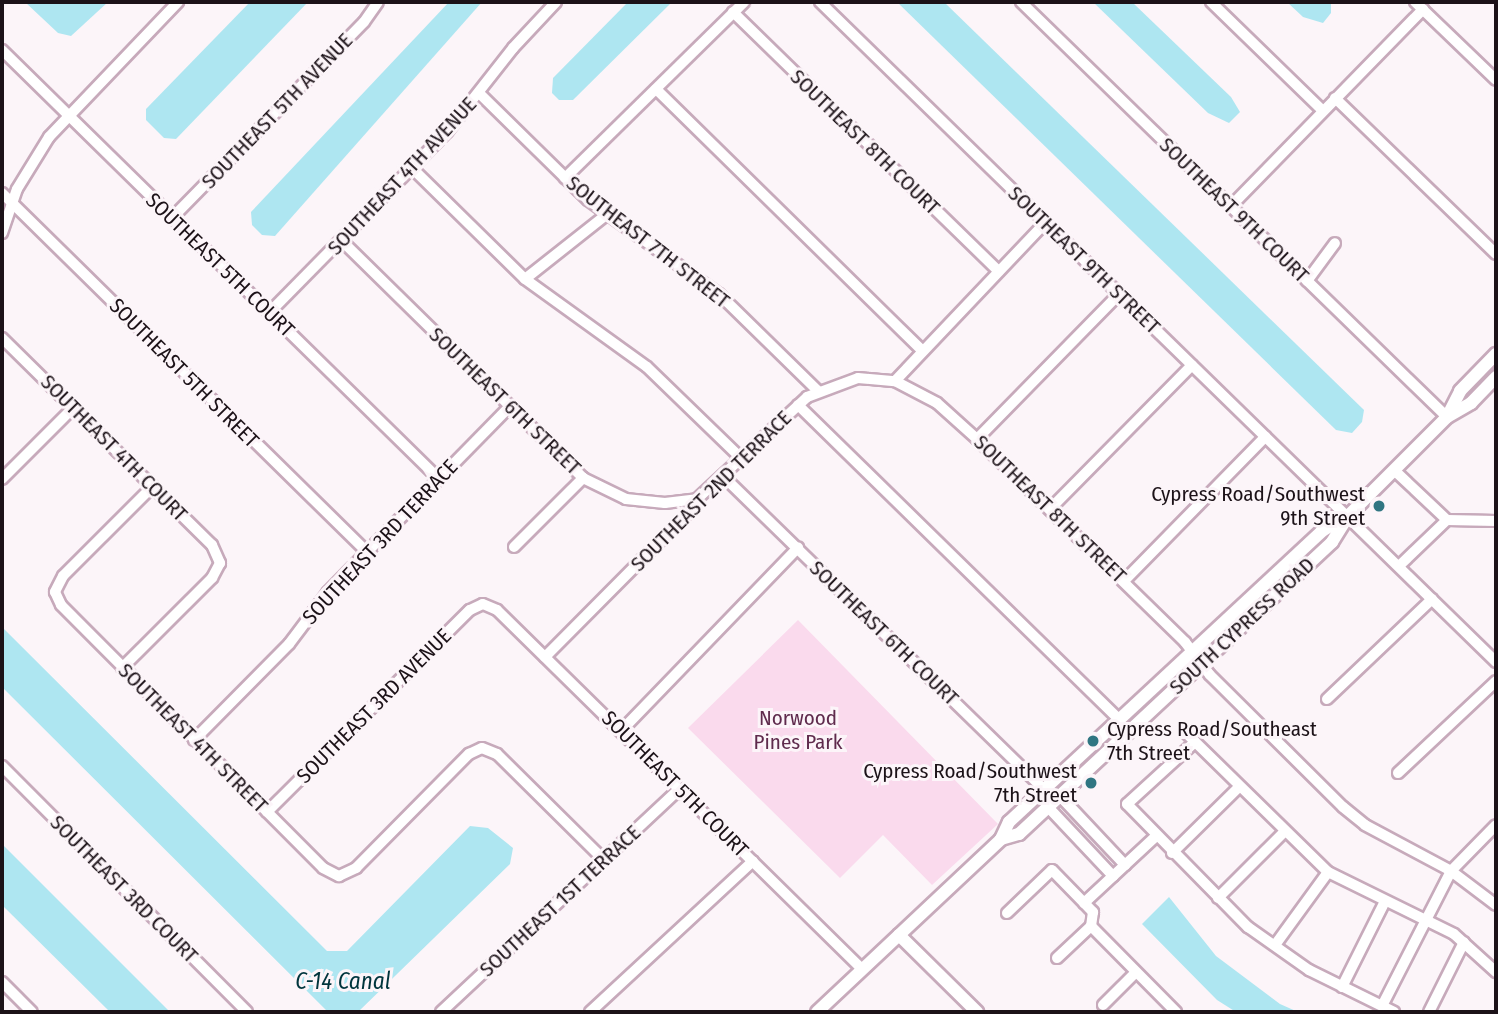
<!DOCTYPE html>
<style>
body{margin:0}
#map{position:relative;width:1498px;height:1014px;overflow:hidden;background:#fcf5f9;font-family:"Fira Sans Condensed",sans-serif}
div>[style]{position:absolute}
.green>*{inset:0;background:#fadaed}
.water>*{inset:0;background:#aee6f1}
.roads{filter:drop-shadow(2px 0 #c7aabb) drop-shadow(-2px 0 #c7aabb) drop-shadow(0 2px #c7aabb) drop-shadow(0 -2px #c7aabb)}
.street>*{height:10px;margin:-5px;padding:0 5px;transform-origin:5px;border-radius:5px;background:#fff}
.secondary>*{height:12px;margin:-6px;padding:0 6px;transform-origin:6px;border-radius:6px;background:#fff}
.dots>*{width:19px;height:19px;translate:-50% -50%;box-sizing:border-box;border:4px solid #fcf5f9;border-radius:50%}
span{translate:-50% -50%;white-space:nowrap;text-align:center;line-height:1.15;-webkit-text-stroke:6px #fcf5f9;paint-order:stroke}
.street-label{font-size:21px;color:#1c1218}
.poi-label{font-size:21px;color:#1c1218}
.right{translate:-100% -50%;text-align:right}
.left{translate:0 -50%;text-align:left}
.park-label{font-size:21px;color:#5f2b4d}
.water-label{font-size:23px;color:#00353d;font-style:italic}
.frame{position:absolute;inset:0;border:4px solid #1c1218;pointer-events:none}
</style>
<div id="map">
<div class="green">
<div style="clip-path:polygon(798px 620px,998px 824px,932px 885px,883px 835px,840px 878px,688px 728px)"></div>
</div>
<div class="water">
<div style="clip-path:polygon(25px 2px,108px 2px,71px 36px,58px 33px)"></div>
<div style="clip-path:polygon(250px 2px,308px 2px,176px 139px,164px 138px,146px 120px,146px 109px)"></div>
<div style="clip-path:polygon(449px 2px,482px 2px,275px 236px,262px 235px,252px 225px,251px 212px)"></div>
<div style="clip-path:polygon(628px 2px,672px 2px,573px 100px,559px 100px,552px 93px,553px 78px)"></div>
<div style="clip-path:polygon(897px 2px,944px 2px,1364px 410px,1362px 422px,1352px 433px,1336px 430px)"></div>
<div style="clip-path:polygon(1093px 2px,1132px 2px,1231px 97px,1240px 112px,1229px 123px,1208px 113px)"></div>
<div style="clip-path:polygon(1287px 2px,1331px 2px,1331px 13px,1323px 23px,1303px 17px)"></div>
<div style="clip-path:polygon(2px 627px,327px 951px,347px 951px,470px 826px,488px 828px,513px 848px,510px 864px,358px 1012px,328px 1012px,2px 687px)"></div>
<div style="clip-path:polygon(2px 844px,170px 1012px,110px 1012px,2px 905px)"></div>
<div style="clip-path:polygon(1169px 897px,1216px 956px,1280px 1004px,1298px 1012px,1236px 1012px,1217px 1000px,1142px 924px)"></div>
</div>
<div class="roads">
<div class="street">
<div style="left:820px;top:2px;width:945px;rotate:44.31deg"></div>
<div style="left:1021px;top:2px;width:595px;rotate:44.25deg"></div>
<div style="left:1211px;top:2px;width:156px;rotate:44.2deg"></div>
<div style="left:1415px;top:2px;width:112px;rotate:43.9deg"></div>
<div style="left:733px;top:12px;width:371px;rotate:44.3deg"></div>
<div style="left:2px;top:50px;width:612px;rotate:44.47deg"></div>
<div style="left:656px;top:89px;width:373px;rotate:44.5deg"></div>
<div style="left:479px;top:93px;width:153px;rotate:44.5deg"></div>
<div style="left:588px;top:200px;width:161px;rotate:35.7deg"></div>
<div style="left:719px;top:294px;width:139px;rotate:44.4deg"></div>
<div style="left:1335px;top:98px;width:224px;rotate:44.1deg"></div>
<div style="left:413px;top:169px;width:157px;rotate:44.5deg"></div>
<div style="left:525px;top:279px;width:150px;rotate:35.8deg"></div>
<div style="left:647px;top:367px;width:134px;rotate:44.1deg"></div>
<div style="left:565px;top:178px;width:251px;rotate:-44.5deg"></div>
<div style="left:2px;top:193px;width:512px;rotate:44.53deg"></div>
<div style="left:1231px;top:206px;width:275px;rotate:-45.7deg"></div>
<div style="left:172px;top:218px;width:274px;rotate:-45.6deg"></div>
<div style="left:364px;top:22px;width:24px;rotate:-55deg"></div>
<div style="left:2px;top:233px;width:46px;rotate:-71.2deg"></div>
<div style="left:17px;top:189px;width:61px;rotate:-58.4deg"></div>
<div style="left:49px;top:137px;width:187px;rotate:-46.3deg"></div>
<div style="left:342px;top:241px;width:338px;rotate:44.5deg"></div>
<div style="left:583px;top:478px;width:48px;rotate:26deg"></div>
<div style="left:626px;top:499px;width:39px;rotate:6deg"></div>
<div style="left:665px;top:503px;width:32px;rotate:-7deg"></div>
<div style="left:525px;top:279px;width:103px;rotate:-38.3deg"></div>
<div style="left:1307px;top:281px;width:47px;rotate:-53.6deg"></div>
<div style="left:269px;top:313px;width:254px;rotate:-45.5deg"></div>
<div style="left:447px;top:132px;width:107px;rotate:-51.8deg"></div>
<div style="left:513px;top:48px;width:63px;rotate:-46.9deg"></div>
<div style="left:2px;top:338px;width:295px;rotate:44.6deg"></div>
<div style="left:212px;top:545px;width:20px;rotate:66deg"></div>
<div style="left:220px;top:563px;width:17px;rotate:118deg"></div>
<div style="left:212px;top:578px;width:127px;rotate:135deg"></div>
<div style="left:895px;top:381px;width:218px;rotate:-46.5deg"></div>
<div style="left:798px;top:405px;width:449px;rotate:44.4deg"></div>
<div style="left:977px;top:439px;width:203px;rotate:-45.6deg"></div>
<div style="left:1394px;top:470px;width:73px;rotate:43.3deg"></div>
<div style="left:725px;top:478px;width:446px;rotate:44.3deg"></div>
<div style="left:2px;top:479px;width:100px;rotate:-45deg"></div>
<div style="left:153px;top:486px;width:127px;rotate:135deg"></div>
<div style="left:63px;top:576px;width:18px;rotate:117deg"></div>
<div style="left:55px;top:592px;width:14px;rotate:65deg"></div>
<div style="left:61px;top:605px;width:371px;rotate:45.1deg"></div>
<div style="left:323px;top:868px;width:18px;rotate:27deg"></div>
<div style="left:339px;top:876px;width:19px;rotate:-25deg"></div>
<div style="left:356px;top:868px;width:161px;rotate:-45.3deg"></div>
<div style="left:469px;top:754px;width:14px;rotate:-25deg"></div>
<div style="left:482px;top:748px;width:16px;rotate:22deg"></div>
<div style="left:497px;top:754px;width:151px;rotate:44.7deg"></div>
<div style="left:1050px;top:509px;width:202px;rotate:-45.4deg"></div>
<div style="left:514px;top:547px;width:98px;rotate:-45deg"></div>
<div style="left:1400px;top:565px;width:65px;rotate:-43.8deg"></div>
<div style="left:1447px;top:520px;width:49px;rotate:1.2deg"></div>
<div style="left:1124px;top:581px;width:202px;rotate:-45.6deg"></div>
<div style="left:545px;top:657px;width:200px;rotate:-45.2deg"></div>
<div style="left:686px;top:515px;width:19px;rotate:-55deg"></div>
<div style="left:697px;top:499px;width:150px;rotate:-42.8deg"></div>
<div style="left:807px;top:397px;width:54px;rotate:-20.4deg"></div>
<div style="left:858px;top:378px;width:37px;rotate:5deg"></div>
<div style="left:895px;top:381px;width:47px;rotate:27.6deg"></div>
<div style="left:937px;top:403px;width:54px;rotate:42deg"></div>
<div style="left:977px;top:439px;width:291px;rotate:44.3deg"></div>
<div style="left:1185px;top:642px;width:41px;rotate:52.9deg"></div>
<div style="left:1210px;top:675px;width:187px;rotate:44.8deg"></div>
<div style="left:1343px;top:807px;width:28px;rotate:39deg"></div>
<div style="left:1365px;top:825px;width:98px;rotate:28.1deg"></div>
<div style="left:1451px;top:871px;width:56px;rotate:37.1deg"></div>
<div style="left:1327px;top:699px;width:145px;rotate:-43.6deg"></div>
<div style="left:621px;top:731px;width:255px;rotate:-46deg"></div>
<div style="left:1184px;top:731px;width:202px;rotate:44.4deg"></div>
<div style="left:1328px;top:872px;width:140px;rotate:26.2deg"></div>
<div style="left:1454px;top:934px;width:57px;rotate:42.1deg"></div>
<div style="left:194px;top:740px;width:135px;rotate:-45.3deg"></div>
<div style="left:289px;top:644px;width:65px;rotate:-53.1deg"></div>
<div style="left:328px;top:592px;width:260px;rotate:-45.6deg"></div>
<div style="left:1195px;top:742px;width:92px;rotate:137.6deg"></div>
<div style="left:1127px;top:804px;width:173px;rotate:45.5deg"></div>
<div style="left:1248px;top:927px;width:75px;rotate:35.2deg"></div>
<div style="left:1309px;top:970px;width:95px;rotate:26.3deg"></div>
<div style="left:2px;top:766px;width:347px;rotate:45.1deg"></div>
<div style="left:1398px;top:773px;width:134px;rotate:-43.2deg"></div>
<div style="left:1060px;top:796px;width:95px;rotate:46.7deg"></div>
<div style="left:1048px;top:807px;width:95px;rotate:46.7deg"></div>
<div style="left:267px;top:812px;width:286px;rotate:-44.9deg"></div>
<div style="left:470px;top:610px;width:14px;rotate:-25deg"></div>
<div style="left:483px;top:604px;width:15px;rotate:23deg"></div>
<div style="left:497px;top:610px;width:512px;rotate:44.53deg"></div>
<div style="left:1172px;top:853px;width:93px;rotate:-44.6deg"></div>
<div style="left:1218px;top:898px;width:92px;rotate:-45deg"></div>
<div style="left:1084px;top:903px;width:97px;rotate:-42.9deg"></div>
<div style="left:1007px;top:913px;width:62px;rotate:-43.7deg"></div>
<div style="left:1052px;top:870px;width:59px;rotate:45.7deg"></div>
<div style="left:1093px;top:912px;width:14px;rotate:98deg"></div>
<div style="left:1091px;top:926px;width:121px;rotate:45.3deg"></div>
<div style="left:1275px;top:945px;width:90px;rotate:-54deg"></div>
<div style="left:1057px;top:958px;width:47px;rotate:-43.3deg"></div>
<div style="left:2px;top:982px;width:42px;rotate:45deg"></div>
<div style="left:1342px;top:987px;width:96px;rotate:-63.4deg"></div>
<div style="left:1383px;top:1004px;width:149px;rotate:-62.9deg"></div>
<div style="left:1451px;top:871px;width:64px;rotate:-45.6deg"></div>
<div style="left:1103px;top:1005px;width:45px;rotate:-45deg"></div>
<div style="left:441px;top:1012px;width:326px;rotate:-43.1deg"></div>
<div style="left:590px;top:1012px;width:222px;rotate:-42.8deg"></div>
<div style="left:1429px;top:1012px;width:78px;rotate:-63.4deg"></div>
</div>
<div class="secondary">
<div style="left:1447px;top:417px;width:29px;rotate:-63deg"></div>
<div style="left:1460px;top:391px;width:52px;rotate:-45.8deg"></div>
<div style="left:1001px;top:839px;width:19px;rotate:-16deg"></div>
<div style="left:1019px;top:834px;width:428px;rotate:-43deg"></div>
<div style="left:1332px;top:542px;width:32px;rotate:-58deg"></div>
<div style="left:1349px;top:515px;width:139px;rotate:-45deg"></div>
<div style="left:1447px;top:417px;width:28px;rotate:-30deg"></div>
<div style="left:1471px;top:403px;width:36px;rotate:-46deg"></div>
<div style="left:899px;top:935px;width:110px;rotate:44.6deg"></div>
<div style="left:817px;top:1012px;width:253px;rotate:-43.2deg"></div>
<div style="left:1001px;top:839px;width:19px;rotate:-65deg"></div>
<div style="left:1009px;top:822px;width:427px;rotate:-42.9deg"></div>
<div style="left:1322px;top:531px;width:31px;rotate:-31deg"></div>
</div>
</div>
<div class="dots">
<div style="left:1379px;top:506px;background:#307682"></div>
<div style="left:1093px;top:741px;background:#307682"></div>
<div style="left:1091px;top:783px;background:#307682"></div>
</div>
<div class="street-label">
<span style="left:277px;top:111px;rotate:-46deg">SOUTHEAST 5TH AVENUE</span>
<span style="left:865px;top:142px;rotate:44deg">SOUTHEAST 8TH COURT</span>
<span style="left:402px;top:176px;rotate:-47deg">SOUTHEAST 4TH AVENUE</span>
<span style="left:1234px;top:210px;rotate:44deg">SOUTHEAST 9TH COURT</span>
<span style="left:648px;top:242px;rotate:38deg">SOUTHEAST 7TH STREET</span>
<span style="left:1084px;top:260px;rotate:44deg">SOUTHEAST 9TH STREET</span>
<span style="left:220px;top:265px;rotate:44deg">SOUTHEAST 5TH COURT</span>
<span style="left:184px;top:373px;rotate:45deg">SOUTHEAST 5TH STREET</span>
<span style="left:505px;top:401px;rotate:44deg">SOUTHEAST 6TH STREET</span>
<span style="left:114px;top:448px;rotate:45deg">SOUTHEAST 4TH COURT</span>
<span style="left:711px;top:491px;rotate:-45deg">SOUTHEAST 2ND TERRACE</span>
<span style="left:1050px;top:509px;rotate:44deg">SOUTHEAST 8TH STREET</span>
<span style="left:380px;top:542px;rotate:-47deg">SOUTHEAST 3RD TERRACE</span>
<span style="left:1242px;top:626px;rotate:-43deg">SOUTH CYPRESS ROAD</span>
<span style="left:884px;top:633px;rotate:44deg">SOUTHEAST 6TH COURT</span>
<span style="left:374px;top:706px;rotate:-45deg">SOUTHEAST 3RD AVENUE</span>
<span style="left:193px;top:738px;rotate:45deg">SOUTHEAST 4TH STREET</span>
<span style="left:675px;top:784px;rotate:45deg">SOUTHEAST 5TH COURT</span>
<span style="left:124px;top:889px;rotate:45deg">SOUTHEAST 3RD COURT</span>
<span style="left:560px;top:901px;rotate:-43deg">SOUTHEAST 1ST TERRACE</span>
</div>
<div class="poi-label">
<span class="right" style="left:1365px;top:506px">Cypress Road/Southwest<br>9th Street</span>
<span class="left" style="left:1107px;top:741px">Cypress Road/Southeast<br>7th Street</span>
<span class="right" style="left:1077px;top:783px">Cypress Road/Southwest<br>7th Street</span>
</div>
<div class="park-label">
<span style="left:798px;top:730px">Norwood<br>Pines Park</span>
</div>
<div class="water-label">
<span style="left:343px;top:981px">C-14 Canal</span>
</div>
<div class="frame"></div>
</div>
